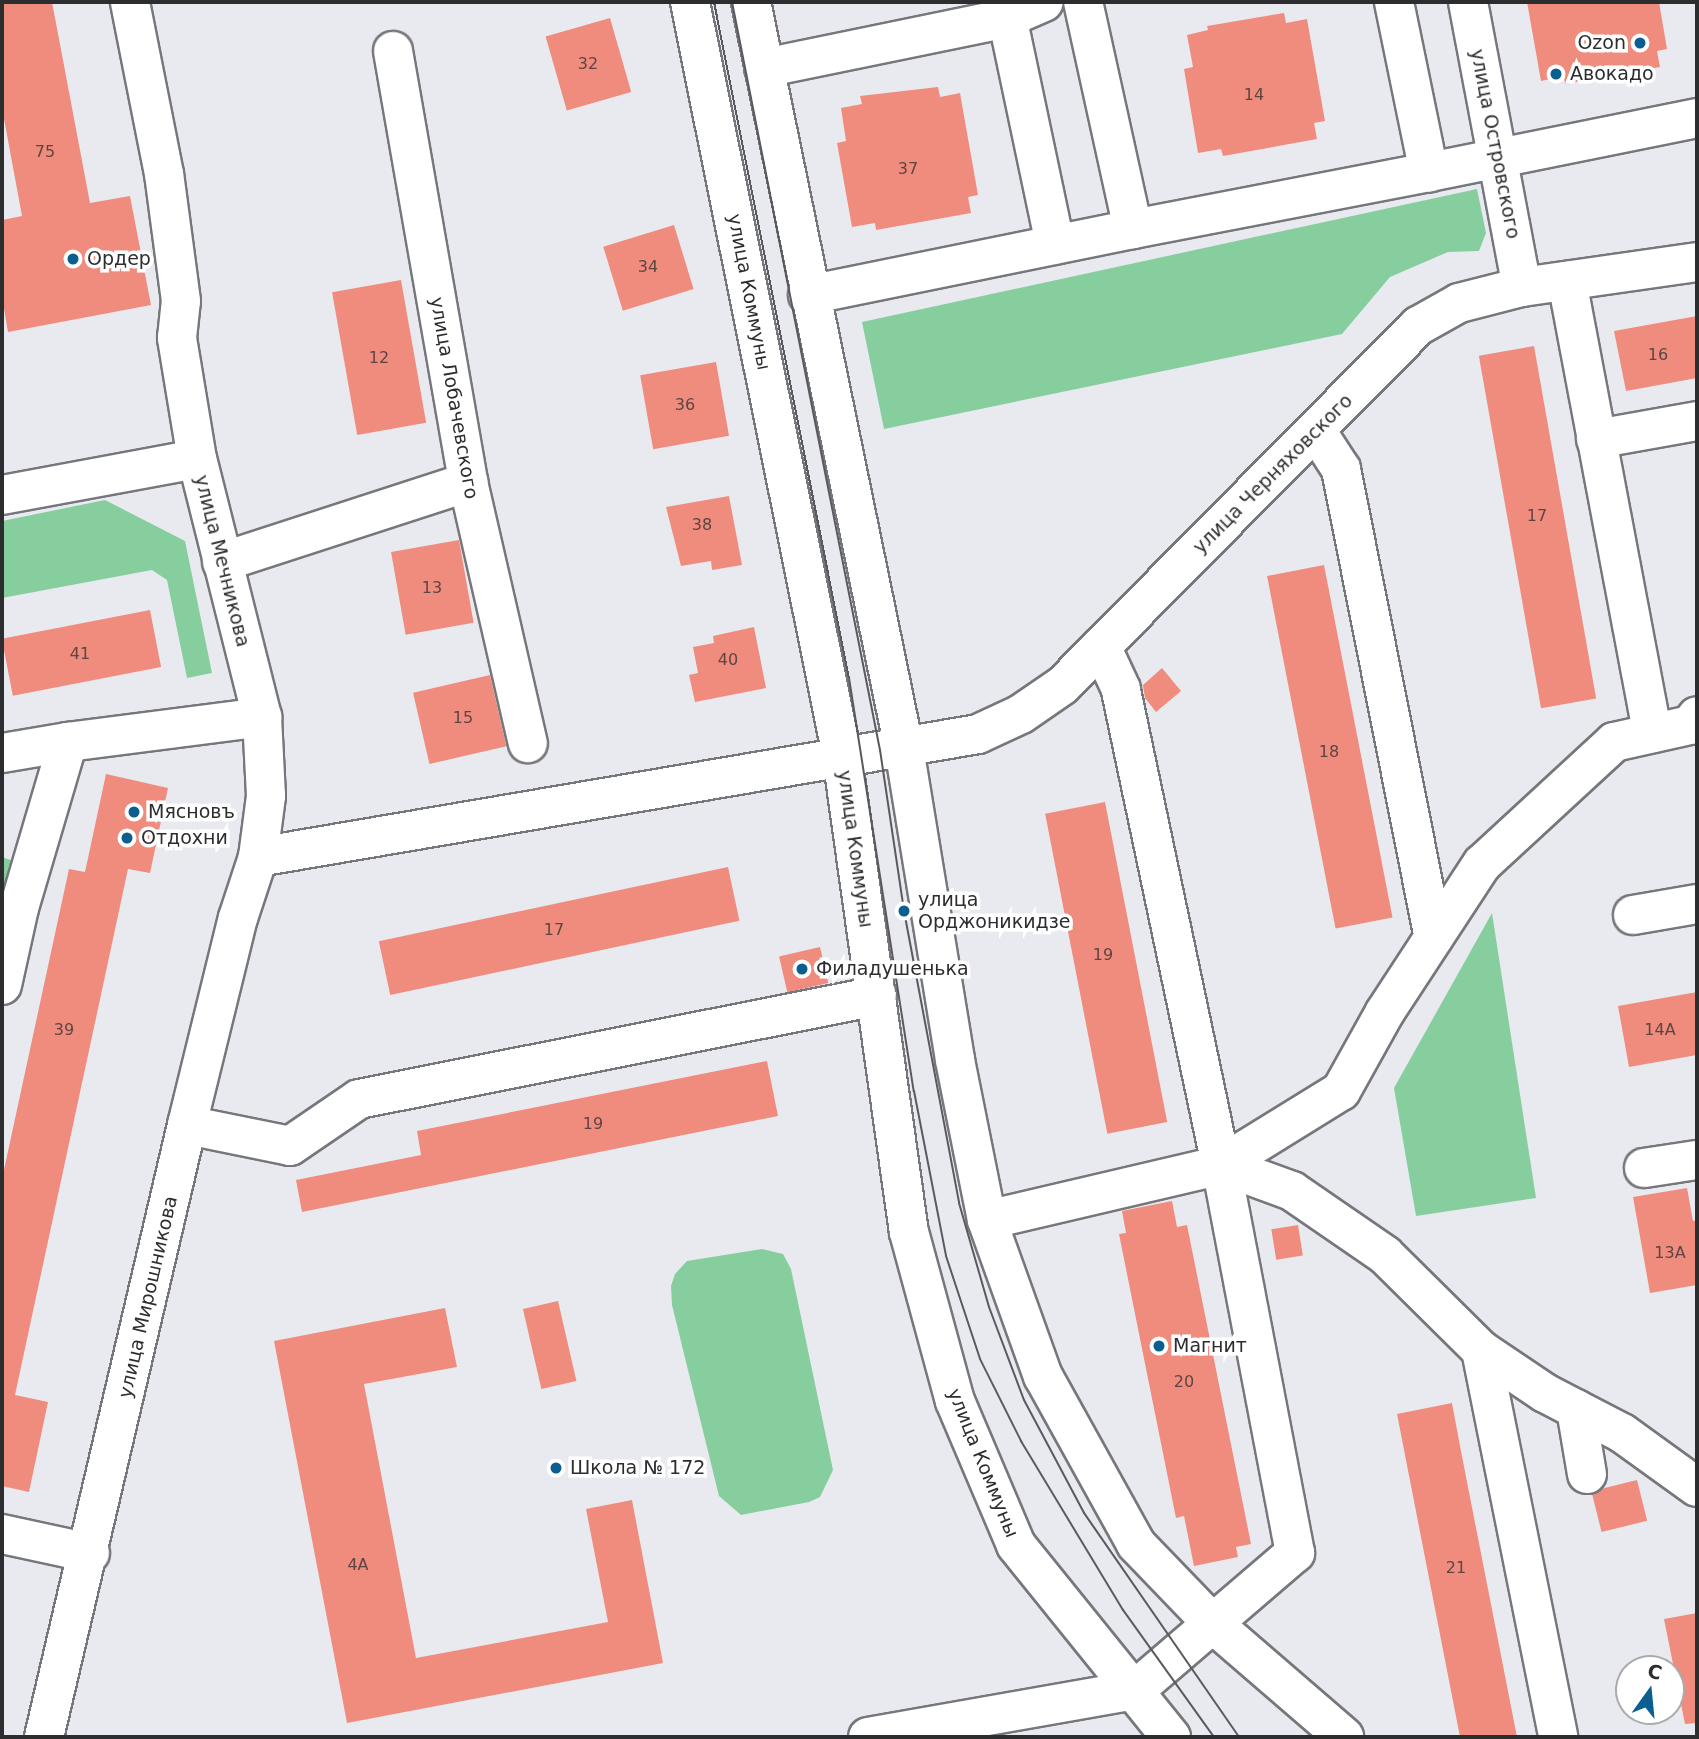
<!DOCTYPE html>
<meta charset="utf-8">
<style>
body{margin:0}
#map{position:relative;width:1699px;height:1739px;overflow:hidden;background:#e9eaf0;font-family:"DejaVu Sans",sans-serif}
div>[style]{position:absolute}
.green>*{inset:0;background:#87ce9f}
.building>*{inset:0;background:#f08c7d;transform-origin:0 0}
.roads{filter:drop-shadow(2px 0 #76777c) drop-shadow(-2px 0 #76777c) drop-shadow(0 2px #76777c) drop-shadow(0 -2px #76777c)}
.minor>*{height:38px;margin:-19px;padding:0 19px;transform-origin:19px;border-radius:19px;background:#fff}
.tram>*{height:2px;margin:-1px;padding:0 1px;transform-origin:1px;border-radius:1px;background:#595a5d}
.dots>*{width:19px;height:19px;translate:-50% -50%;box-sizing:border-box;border:4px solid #fff;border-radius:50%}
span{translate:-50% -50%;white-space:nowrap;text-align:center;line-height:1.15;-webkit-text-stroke:7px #fff;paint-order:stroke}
.number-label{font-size:16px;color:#5d4542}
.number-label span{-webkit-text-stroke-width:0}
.poi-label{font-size:19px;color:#2c2d2f}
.right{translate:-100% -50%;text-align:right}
.left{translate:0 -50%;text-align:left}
.street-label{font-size:19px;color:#2c2d2f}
.frame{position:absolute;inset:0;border:4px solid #2c2d2f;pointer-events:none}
.north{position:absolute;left:1615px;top:1655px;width:70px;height:70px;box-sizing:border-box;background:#fff;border:2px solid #ababac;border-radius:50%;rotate:15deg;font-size:19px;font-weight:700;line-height:28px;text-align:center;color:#2c2d2f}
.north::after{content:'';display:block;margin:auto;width:24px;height:32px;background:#0a5e90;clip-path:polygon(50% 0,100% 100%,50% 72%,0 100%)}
</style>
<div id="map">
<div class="green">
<div style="clip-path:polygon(1477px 189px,1486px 233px,1479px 251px,1448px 252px,1390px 277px,1342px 334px,884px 429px,862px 322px)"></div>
<div style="clip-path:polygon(105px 500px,185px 541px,212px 673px,187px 678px,167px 580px,152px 570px,2px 598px,2px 521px)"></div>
<div style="clip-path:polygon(2px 857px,16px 862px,2px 921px)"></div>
<div style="clip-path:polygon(1492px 913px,1536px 1198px,1416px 1216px,1394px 1088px)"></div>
<div style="clip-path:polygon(762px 1249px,783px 1254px,791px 1269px,833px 1470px,820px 1497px,809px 1502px,741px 1515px,719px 1496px,672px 1305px,671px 1286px,675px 1274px,687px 1261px)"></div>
</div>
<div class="building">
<div style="clip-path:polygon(2px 2px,52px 2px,90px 203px,130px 196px,151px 305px,8px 332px,2px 297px,2px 220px,22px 216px,2px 108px)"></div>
<div style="clip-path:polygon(1527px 2px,1659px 2px,1667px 49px,1657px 51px,1660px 67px,1565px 84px,1564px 76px,1541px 81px)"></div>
<div style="clip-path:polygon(1284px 13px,1286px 23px,1307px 19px,1325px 121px,1314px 123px,1317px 139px,1223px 156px,1221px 149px,1198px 153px,1184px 69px,1193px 67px,1187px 35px,1208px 30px,1207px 26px)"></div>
<div style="left:610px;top:18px;width:77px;height:67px;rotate:74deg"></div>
<div style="clip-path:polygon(938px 87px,940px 97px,960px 93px,978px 195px,968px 197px,971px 213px,876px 230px,875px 223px,852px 227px,837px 143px,846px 141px,841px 108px,862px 104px,860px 96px)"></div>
<div style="left:674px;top:225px;width:67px;height:74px;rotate:73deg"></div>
<div style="left:401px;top:280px;width:145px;height:70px;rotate:80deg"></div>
<div style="clip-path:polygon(1697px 316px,1697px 378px,1626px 391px,1614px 331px)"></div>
<div style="left:1534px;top:346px;width:358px;height:56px;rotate:80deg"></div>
<div style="left:716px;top:362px;width:75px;height:77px;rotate:80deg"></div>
<div style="clip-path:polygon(729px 496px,742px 565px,712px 570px,711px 561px,681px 566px,666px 507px)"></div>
<div style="left:459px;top:540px;width:84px;height:69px;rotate:80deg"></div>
<div style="left:1324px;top:565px;width:359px;height:58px;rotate:79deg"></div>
<div style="left:150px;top:610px;width:58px;height:151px;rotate:79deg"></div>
<div style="clip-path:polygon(754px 627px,766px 688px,695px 702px,689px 675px,698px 673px,693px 647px,714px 643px,713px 636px)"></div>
<div style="clip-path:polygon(1162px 668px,1181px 691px,1156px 712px,1145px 698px,1143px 685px)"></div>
<div style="left:490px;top:675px;width:73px;height:79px;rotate:77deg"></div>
<div style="clip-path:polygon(106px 774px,168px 788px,150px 873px,128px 869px,15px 1395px,48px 1402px,29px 1492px,2px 1486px,2px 1179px,69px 869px,85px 872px)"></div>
<div style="left:1105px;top:802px;width:326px;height:61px;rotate:79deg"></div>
<div style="left:728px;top:867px;width:55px;height:357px;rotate:78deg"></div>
<div style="left:820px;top:947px;width:37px;height:42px;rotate:77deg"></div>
<div style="clip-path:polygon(1697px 992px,1697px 1055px,1629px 1067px,1618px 1006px)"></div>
<div style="clip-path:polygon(767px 1061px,778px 1116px,302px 1212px,296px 1180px,421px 1155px,417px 1131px)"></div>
<div style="clip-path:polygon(1687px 1188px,1693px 1221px,1697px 1220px,1697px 1285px,1650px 1293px,1633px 1197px)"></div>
<div style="clip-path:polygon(1172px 1201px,1177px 1227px,1187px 1225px,1251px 1544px,1236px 1547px,1238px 1557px,1194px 1566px,1184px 1516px,1176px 1518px,1119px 1234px,1126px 1233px,1122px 1211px)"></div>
<div style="left:1298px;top:1225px;width:31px;height:27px;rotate:81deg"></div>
<div style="left:558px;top:1301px;width:82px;height:36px;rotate:77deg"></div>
<div style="clip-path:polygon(445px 1308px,457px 1367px,364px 1384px,416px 1658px,608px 1622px,586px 1509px,632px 1500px,663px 1663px,347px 1723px,274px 1341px)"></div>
<div style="clip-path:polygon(1452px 1403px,1460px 1446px,1517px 1737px,1460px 1737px,1397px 1414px)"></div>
<div style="left:1637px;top:1480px;width:42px;height:47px;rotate:76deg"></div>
<div style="clip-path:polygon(1697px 1613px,1697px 1723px,1685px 1724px,1664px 1619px)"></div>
</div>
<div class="roads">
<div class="minor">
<div style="left:690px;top:2px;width:769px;rotate:78.6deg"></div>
<div style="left:842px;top:756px;width:481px;rotate:82deg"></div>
<div style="left:909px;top:1232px;width:175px;rotate:74.8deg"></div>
<div style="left:955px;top:1401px;width:156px;rotate:67deg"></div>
<div style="left:1016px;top:1545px;width:247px;rotate:51.1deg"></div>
<div style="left:751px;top:2px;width:762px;rotate:78.41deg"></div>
<div style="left:904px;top:748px;width:316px;rotate:80.7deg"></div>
<div style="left:955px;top:1060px;width:163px;rotate:78.7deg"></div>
<div style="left:987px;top:1220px;width:166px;rotate:70.3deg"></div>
<div style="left:1043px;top:1376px;width:192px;rotate:61deg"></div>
<div style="left:1136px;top:1544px;width:108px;rotate:46.1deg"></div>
<div style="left:1211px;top:1622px;width:176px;rotate:40.8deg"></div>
<div style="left:1004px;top:2px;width:248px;rotate:78.1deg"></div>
<div style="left:1394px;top:2px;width:174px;rotate:78.4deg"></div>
<div style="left:1429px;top:172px;width:273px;rotate:-11.4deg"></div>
<div style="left:1468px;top:2px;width:290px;rotate:79.3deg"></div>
<div style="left:393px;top:51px;width:437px;rotate:80.1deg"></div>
<div style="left:468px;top:482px;width:268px;rotate:77.1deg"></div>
<div style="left:764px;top:68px;width:248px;rotate:-11.6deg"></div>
<div style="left:1007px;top:18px;width:40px;rotate:-23.4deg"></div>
<div style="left:1133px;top:229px;width:301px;rotate:-10.9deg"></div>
<div style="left:1567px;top:281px;width:460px;rotate:79.3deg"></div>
<div style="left:808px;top:295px;width:332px;rotate:-11.5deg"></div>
<div style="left:1133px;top:229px;width:232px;rotate:-102.4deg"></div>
<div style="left:1317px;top:432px;width:44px;rotate:57deg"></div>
<div style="left:1341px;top:469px;width:477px;rotate:78.8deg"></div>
<div style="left:1596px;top:439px;width:103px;rotate:-10.1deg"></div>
<div style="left:2px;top:495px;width:198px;rotate:-10.5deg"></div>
<div style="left:222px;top:562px;width:259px;rotate:-18deg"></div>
<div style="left:2px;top:753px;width:67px;rotate:-9.5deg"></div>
<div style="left:258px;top:857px;width:730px;rotate:-9.69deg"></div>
<div style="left:978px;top:734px;width:47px;rotate:-24.9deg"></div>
<div style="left:1021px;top:714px;width:51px;rotate:-34.6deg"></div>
<div style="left:1063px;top:685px;width:505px;rotate:-45.32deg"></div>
<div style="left:1418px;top:326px;width:47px;rotate:-29.3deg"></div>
<div style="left:1459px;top:303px;width:65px;rotate:-14.3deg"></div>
<div style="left:1522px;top:287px;width:177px;rotate:-8.1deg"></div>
<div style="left:1633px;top:915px;width:65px;rotate:-9.8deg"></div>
<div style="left:2px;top:985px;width:79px;rotate:-77.6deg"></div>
<div style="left:19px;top:908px;width:173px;rotate:-73.6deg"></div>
<div style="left:68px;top:742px;width:196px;rotate:-7.3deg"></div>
<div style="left:187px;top:1125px;width:105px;rotate:11.5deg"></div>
<div style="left:290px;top:1146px;width:83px;rotate:-34.3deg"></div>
<div style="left:359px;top:1099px;width:528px;rotate:-11.25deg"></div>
<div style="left:1221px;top:1165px;width:76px;rotate:20.1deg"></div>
<div style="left:1292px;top:1191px;width:113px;rotate:34.5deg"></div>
<div style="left:1385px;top:1255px;width:135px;rotate:44.7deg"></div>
<div style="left:1481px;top:1350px;width:77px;rotate:33.9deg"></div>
<div style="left:1545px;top:1393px;width:87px;rotate:27.5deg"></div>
<div style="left:1622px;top:1433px;width:92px;rotate:35.8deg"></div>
<div style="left:1644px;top:1168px;width:54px;rotate:-8.6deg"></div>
<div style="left:987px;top:1220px;width:240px;rotate:-13.2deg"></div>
<div style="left:1221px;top:1165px;width:141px;rotate:-31.7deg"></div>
<div style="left:1341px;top:1091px;width:90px;rotate:-60.9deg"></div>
<div style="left:1385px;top:1012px;width:177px;rotate:-56.8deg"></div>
<div style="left:1482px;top:864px;width:180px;rotate:-42.7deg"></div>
<div style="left:1614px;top:742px;width:78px;rotate:-12.6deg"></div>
<div style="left:1690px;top:725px;width:11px;rotate:-52deg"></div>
<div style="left:1481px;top:1350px;width:395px;rotate:78.7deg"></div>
<div style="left:1576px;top:1409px;width:66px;rotate:80.4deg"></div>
<div style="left:2px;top:1534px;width:90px;rotate:12.2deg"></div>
<div style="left:44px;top:1737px;width:628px;rotate:-76.85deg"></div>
<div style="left:187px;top:1125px;width:213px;rotate:-76.2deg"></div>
<div style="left:238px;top:918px;width:64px;rotate:-71.8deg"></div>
<div style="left:258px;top:857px;width:62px;rotate:-82.5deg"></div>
<div style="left:266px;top:796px;width:79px;rotate:-92.9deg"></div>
<div style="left:262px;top:717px;width:266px;rotate:-104.1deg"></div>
<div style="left:197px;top:459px;width:123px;rotate:-99.4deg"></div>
<div style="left:177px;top:338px;width:37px;rotate:-84deg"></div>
<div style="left:181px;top:301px;width:128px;rotate:-97.6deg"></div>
<div style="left:164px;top:174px;width:175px;rotate:-101.2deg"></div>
<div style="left:868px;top:1737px;width:271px;rotate:-10deg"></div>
<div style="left:1135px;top:1690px;width:211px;rotate:-40.6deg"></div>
<div style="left:1295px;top:1553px;width:395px;rotate:-100.8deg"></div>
<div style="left:1221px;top:1165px;width:486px;rotate:-101.9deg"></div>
<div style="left:1121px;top:689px;width:47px;rotate:-114.9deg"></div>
</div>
</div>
<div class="tram">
<div style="left:714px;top:2px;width:689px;rotate:78.71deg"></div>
<div style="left:849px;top:678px;width:418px;rotate:81.1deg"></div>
<div style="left:914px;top:1091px;width:168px;rotate:79deg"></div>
<div style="left:946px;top:1256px;width:108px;rotate:71.7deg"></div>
<div style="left:980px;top:1359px;width:92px;rotate:63.4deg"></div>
<div style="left:1021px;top:1441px;width:197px;rotate:58.9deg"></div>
<div style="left:1123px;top:1610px;width:156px;rotate:54.4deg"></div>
<div style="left:732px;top:2px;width:763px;rotate:78.81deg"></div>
<div style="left:880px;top:750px;width:163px;rotate:81.5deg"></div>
<div style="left:904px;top:911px;width:297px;rotate:79.3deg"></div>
<div style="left:959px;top:1203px;width:108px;rotate:73.9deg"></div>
<div style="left:989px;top:1307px;width:99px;rotate:69.4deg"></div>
<div style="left:1024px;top:1400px;width:128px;rotate:62deg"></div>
<div style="left:1084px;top:1513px;width:272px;rotate:55.3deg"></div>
</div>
<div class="dots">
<div style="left:1640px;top:43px;background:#0a5e90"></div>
<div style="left:1556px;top:74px;background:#0a5e90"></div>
<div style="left:73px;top:259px;background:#0a5e90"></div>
<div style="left:134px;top:812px;background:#0a5e90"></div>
<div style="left:127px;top:838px;background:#0a5e90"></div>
<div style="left:904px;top:911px;background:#0a5e90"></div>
<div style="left:802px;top:969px;background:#0a5e90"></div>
<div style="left:1159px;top:1346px;background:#0a5e90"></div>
<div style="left:556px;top:1468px;background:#0a5e90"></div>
</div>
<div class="number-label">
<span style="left:588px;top:64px">32</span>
<span style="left:1254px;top:95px">14</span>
<span style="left:45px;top:152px">75</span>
<span style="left:908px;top:169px">37</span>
<span style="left:648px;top:267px">34</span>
<span style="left:1658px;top:355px">16</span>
<span style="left:379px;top:358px">12</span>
<span style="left:685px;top:405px">36</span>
<span style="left:1537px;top:516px">17</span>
<span style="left:702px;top:525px">38</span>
<span style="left:432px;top:588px">13</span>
<span style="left:80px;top:654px">41</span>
<span style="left:728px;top:660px">40</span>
<span style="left:463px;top:718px">15</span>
<span style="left:1329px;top:752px">18</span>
<span style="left:554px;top:930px">17</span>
<span style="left:1103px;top:955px">19</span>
<span style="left:64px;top:1030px">39</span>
<span style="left:1660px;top:1030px">14А</span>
<span style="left:593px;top:1124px">19</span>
<span style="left:1670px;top:1253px">13А</span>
<span style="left:1184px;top:1382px">20</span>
<span style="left:358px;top:1565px">4А</span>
<span style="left:1456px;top:1568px">21</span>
</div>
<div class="poi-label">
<span class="right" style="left:1626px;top:43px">Ozon</span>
<span class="left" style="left:1570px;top:74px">Авокадо</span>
<span class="left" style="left:87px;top:259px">Ордер</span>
<span class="left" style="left:148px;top:812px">Мясновъ</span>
<span class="left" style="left:141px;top:838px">Отдохни</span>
<span class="left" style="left:918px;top:911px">улица<br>Орджоникидзе</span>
<span class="left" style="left:816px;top:969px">Филадушенька</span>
<span class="left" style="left:1173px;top:1346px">Магнит</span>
<span class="left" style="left:570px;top:1468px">Школа № 172</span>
</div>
<div class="street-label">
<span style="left:1495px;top:144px;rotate:79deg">улица Островского</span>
<span style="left:749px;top:292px;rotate:79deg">улица Коммуны</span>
<span style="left:454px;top:398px;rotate:80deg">улица Лобачевского</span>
<span style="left:1273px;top:474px;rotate:-45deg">улица Черняховского</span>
<span style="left:222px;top:561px;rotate:76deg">улица Мечникова</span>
<span style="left:855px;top:849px;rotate:82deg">улица Коммуны</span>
<span style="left:148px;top:1297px;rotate:-77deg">улица Мирошникова</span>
<span style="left:983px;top:1463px;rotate:68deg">улица Коммуны</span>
</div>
<div class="frame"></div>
<div class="north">С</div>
</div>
